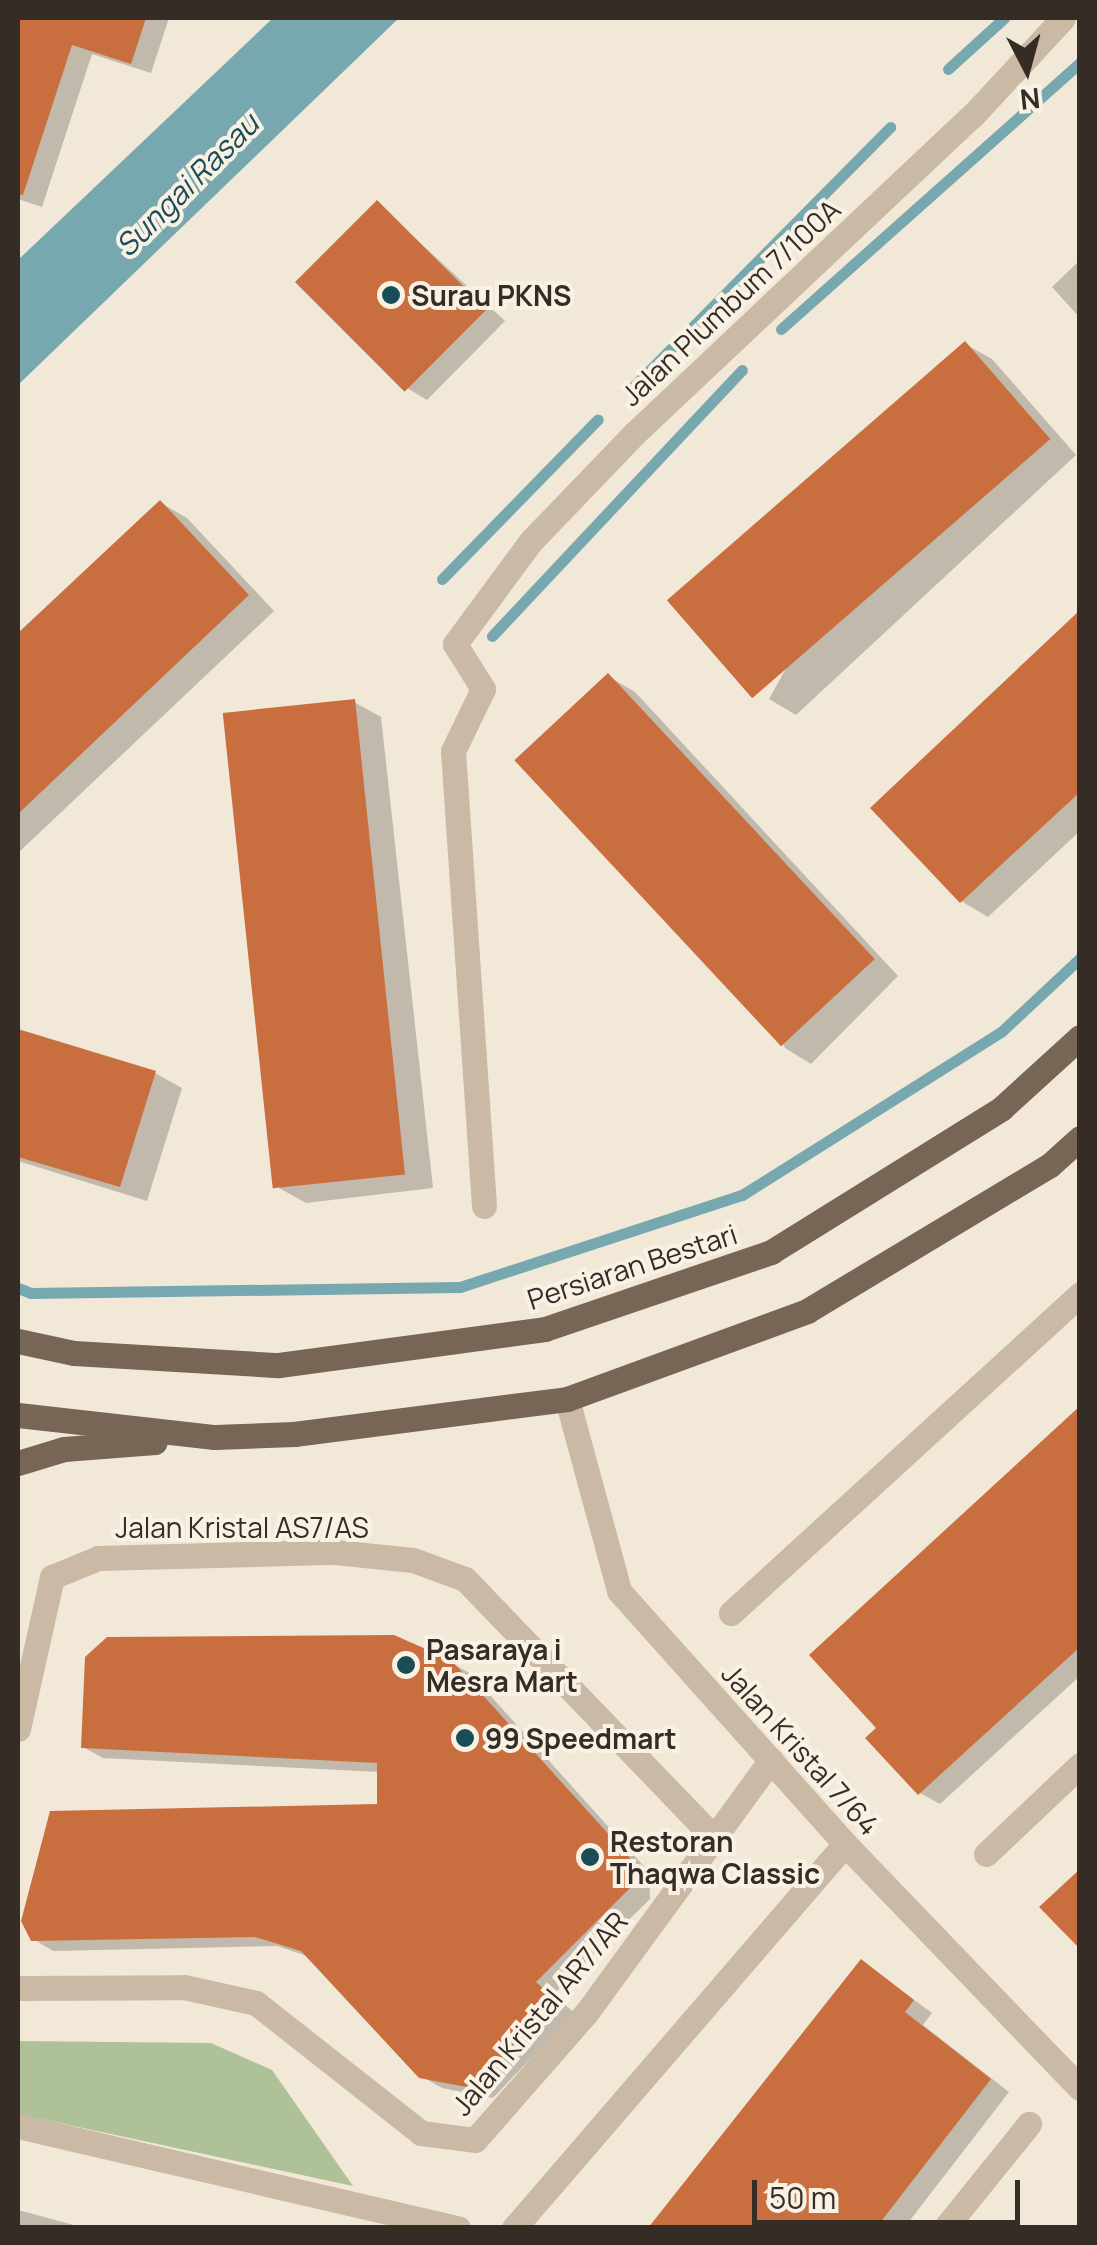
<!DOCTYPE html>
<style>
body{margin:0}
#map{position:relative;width:1097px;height:2245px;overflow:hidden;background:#f2e8d8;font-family:Manrope,sans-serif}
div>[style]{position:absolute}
.green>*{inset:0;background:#afc198}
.water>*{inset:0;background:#77a7af}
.shadow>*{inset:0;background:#0003}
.stream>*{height:11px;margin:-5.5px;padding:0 5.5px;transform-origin:5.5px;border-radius:5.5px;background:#77a7af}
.building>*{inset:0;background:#c96f3f;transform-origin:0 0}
.minor>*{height:25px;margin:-12.5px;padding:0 12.5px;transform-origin:12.5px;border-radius:12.5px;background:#cab9a4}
.tertiary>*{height:25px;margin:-12.5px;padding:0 12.5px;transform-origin:12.5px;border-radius:12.5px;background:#cab9a4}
.primary>*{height:25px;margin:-12.5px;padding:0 12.5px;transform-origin:12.5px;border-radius:12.5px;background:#776556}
.dots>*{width:28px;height:28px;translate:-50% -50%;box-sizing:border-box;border:5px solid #f9f2e4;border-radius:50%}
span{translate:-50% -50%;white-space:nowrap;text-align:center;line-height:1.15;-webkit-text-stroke:8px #f9f2e4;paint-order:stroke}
.poi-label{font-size:28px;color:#352c26;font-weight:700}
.left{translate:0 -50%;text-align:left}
.street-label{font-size:28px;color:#352c26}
.water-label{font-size:30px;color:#1b4d57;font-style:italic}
.frame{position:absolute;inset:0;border:20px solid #352c26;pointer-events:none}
.north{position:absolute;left:977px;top:20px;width:100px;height:100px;-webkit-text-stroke:8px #f9f2e4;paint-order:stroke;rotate:174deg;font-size:28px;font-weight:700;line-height:40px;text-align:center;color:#352c26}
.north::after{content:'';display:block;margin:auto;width:35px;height:45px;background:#352c26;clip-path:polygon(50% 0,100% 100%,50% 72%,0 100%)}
.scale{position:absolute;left:752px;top:2180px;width:268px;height:45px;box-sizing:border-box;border:5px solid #352c26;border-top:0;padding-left:12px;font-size:30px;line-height:35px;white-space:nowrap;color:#352c26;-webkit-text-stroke:8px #f9f2e4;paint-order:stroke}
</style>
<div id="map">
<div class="green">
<div style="clip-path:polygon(18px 2041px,211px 2043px,272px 2070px,353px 2186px,18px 2114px)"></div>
</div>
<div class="water">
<div style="clip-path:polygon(273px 18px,399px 18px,18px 385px,18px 260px)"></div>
</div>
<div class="shadow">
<div style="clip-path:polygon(18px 18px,169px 18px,151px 73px,92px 54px,42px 207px,18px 199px)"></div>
<div style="clip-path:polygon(377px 203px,505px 321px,427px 400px,407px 388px)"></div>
<div style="clip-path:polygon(1080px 260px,1080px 318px,1052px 287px)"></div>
<div style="clip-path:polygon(965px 344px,992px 359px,1076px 455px,796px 715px,769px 699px)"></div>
<div style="clip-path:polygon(161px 503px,187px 518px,274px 611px,18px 853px,18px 638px)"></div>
<div style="clip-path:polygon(1080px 614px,1080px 831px,988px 917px,961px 901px)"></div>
<div style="clip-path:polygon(608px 676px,635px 692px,898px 976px,811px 1064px,785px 1048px)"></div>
<div style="clip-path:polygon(354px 702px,381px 717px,433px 1188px,306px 1203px,279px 1188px)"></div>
<div style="clip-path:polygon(18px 1032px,155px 1073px,182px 1088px,147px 1201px,18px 1161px)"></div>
<div style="clip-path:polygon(1080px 1411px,1080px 1676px,940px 1804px,920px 1793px,880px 1728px)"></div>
<div style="clip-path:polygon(450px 1662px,471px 1674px,649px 1872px,650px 1899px,554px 1994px,574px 2013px,493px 2098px,442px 2088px,421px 2076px,310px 1957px,277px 1946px,53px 1951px,33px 1939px,379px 1806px,380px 1772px,103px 1758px,83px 1747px)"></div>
<div style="clip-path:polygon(862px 1962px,932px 2013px,923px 2025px,1009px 2092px,904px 2228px,651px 2228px)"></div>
<div style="clip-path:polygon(18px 2210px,85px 2228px,18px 2228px)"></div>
</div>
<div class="stream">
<div style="left:948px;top:69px;width:76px;rotate:-42.3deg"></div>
<div style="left:781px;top:329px;width:400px;rotate:-41.7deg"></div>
<div style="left:630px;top:390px;width:370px;rotate:-45.3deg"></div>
<div style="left:442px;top:579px;width:223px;rotate:-45.7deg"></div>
<div style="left:492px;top:636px;width:365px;rotate:-46.8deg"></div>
<div style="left:18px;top:1288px;width:14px;rotate:21deg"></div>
<div style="left:31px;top:1293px;width:429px;rotate:-0.8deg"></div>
<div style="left:460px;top:1287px;width:297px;rotate:-18.1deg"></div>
<div style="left:742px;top:1195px;width:306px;rotate:-32.2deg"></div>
<div style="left:1001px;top:1032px;width:108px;rotate:-43.1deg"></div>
</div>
<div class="building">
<div style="clip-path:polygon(18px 18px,146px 18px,131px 64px,72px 45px,23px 195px,18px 194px)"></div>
<div style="left:377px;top:200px;width:155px;height:116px;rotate:45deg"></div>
<div style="left:965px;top:341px;width:130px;height:395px;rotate:49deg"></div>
<div style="clip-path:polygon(160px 500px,249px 595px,18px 814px,18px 633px)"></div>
<div style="clip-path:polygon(1080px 610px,1080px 792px,960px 903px,870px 808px)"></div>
<div style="left:608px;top:673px;width:391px;height:128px;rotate:47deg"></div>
<div style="left:355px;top:699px;width:478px;height:133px;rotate:84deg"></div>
<div style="clip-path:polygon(18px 1029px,156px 1071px,120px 1187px,18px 1157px)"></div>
<div style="clip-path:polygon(1080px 1406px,1080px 1647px,918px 1795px,865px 1738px,876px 1728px,809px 1655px)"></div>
<div style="clip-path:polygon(394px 1635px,451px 1660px,630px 1858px,631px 1887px,536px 1982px,556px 2000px,472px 2088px,419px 2078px,301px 1951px,255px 1937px,31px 1941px,21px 1921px,50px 1811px,377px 1804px,377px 1763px,81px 1748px,85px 1657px,107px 1637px)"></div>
<div style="clip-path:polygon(1080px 1869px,1080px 1949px,1039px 1907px)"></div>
<div style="clip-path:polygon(861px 1959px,914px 2000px,905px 2012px,991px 2079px,876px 2228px,648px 2228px)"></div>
</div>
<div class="minor">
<div style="left:484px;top:1206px;width:456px;rotate:-93.9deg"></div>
<div style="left:453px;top:751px;width:69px;rotate:-64.2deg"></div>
<div style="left:483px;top:689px;width:53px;rotate:-121.9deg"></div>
<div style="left:455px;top:644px;width:128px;rotate:-53.6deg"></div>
<div style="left:531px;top:541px;width:150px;rotate:-46.1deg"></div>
<div style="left:635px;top:433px;width:464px;rotate:-43.3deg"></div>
<div style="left:973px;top:115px;width:132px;rotate:-47.1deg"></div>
<div style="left:731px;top:1613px;width:473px;rotate:-42.4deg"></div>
<div style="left:18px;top:1729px;width:156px;rotate:-77.4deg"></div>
<div style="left:52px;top:1577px;width:50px;rotate:-22.4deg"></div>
<div style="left:98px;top:1558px;width:237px;rotate:-1.5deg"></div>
<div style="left:335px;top:1552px;width:78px;rotate:5.9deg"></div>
<div style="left:413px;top:1560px;width:55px;rotate:20.1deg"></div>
<div style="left:465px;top:1579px;width:364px;rotate:46.1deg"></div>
<div style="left:986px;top:1854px;width:129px;rotate:-43.4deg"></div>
<div style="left:18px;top:1988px;width:166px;rotate:-0.3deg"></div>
<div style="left:184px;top:1987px;width:74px;rotate:12.5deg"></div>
<div style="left:256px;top:2003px;width:210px;rotate:38.2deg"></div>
<div style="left:421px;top:2133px;width:54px;rotate:7.4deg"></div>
<div style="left:475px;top:2140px;width:170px;rotate:-48.8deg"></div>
<div style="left:587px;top:2012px;width:312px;rotate:-53.9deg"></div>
<div style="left:18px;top:2126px;width:452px;rotate:13.1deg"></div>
<div style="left:514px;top:2228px;width:507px;rotate:-49.24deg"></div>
<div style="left:945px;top:2228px;width:134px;rotate:-51.1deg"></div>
</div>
<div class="tertiary">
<div style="left:567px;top:1399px;width:199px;rotate:74.8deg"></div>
<div style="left:619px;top:1591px;width:339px;rotate:48.2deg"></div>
<div style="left:845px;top:1844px;width:339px;rotate:46.1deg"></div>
</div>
<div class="primary">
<div style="left:18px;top:1341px;width:57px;rotate:12.1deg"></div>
<div style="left:74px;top:1353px;width:205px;rotate:3.4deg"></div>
<div style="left:279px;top:1365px;width:268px;rotate:-7.7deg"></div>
<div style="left:545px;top:1329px;width:239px;rotate:-18.8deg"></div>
<div style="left:771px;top:1252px;width:272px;rotate:-31.9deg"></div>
<div style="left:1002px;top:1108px;width:105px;rotate:-42.3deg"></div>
<div style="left:18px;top:1415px;width:198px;rotate:6.4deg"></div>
<div style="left:215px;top:1437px;width:79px;rotate:-2.2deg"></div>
<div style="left:294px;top:1434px;width:275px;rotate:-7.3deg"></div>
<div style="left:567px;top:1399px;width:256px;rotate:-20.1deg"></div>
<div style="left:807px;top:1311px;width:283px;rotate:-31deg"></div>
<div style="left:1050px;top:1165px;width:40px;rotate:-42deg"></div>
<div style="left:18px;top:1463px;width:48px;rotate:-16.9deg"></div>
<div style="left:64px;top:1449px;width:91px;rotate:-4.4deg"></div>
</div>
<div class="dots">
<div style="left:391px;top:295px;background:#1b4d57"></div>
<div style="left:406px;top:1665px;background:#1b4d57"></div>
<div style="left:465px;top:1738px;background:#1b4d57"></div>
<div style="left:590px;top:1857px;background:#1b4d57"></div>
</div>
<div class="poi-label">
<span class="left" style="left:411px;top:295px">Surau PKNS</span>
<span class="left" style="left:426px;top:1665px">Pasaraya i<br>Mesra Mart</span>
<span class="left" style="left:485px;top:1738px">99 Speedmart</span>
<span class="left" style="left:610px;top:1857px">Restoran<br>Thaqwa Classic</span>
</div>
<div class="street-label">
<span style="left:730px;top:302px;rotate:-43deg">Jalan Plumbum 7/100A</span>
<span style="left:632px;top:1266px;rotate:-18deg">Persiaran Bestari</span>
<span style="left:242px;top:1527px">Jalan Kristal AS7/AS</span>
<span style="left:801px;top:1749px;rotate:48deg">Jalan Kristal 7/64</span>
<span style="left:539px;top:2013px;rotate:-50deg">Jalan Kristal AR7/AR</span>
</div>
<div class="water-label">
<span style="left:187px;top:185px;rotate:-45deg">Sungai Rasau</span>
</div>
<div class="frame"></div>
<div class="north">N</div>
<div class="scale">50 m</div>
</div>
